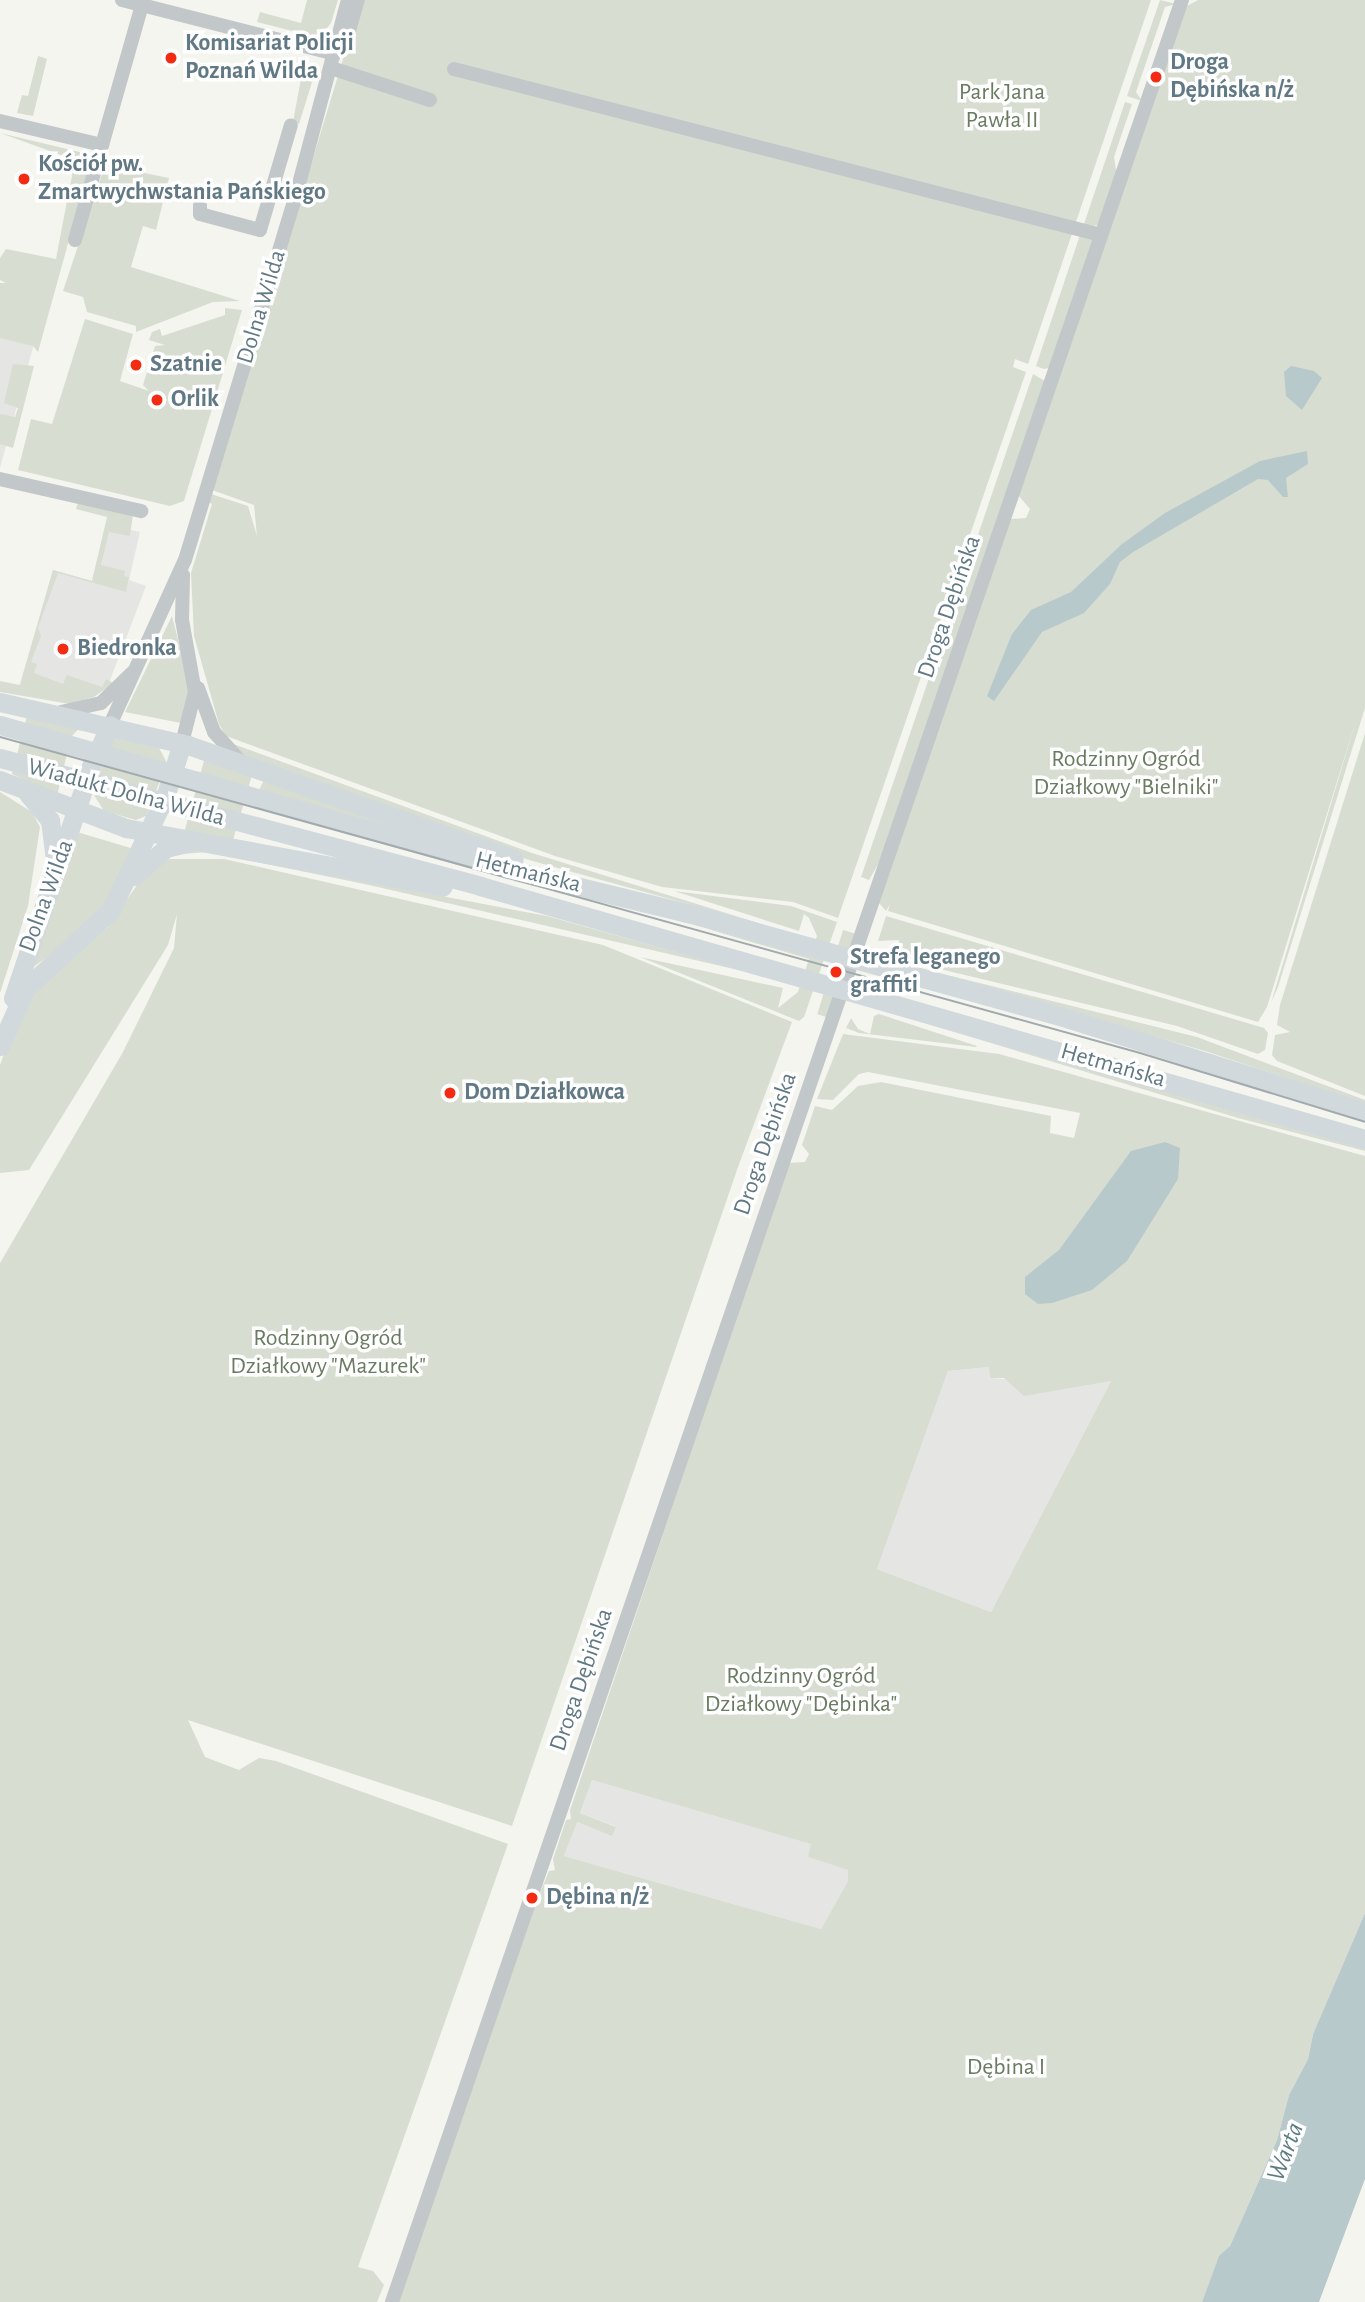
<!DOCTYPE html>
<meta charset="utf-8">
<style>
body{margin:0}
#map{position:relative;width:1365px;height:2302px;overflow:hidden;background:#f5f5f0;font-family:"Alegreya Sans",sans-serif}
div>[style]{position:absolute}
.built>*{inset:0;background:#e5e6e4}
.green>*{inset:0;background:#d7ddd1;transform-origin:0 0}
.water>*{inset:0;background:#b8c9cb}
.minor>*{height:14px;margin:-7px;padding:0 7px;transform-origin:7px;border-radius:7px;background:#c2c7c9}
.major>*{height:19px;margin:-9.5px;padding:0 9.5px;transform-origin:9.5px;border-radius:9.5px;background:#d2d9dc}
.tram>*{height:2px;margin:-1px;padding:0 1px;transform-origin:1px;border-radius:1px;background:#a2aaae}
.dots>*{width:19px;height:19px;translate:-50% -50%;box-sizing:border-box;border:4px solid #fff;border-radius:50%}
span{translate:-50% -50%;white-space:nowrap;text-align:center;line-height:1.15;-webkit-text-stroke:7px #fff;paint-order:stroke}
.poi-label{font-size:24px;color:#617984;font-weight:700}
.left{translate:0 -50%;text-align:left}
.park-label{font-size:24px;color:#697b60}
.street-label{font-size:24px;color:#617984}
.water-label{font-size:26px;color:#5c7c82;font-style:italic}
</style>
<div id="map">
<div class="built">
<div style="clip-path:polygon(0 288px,46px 300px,0 468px)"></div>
<div style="clip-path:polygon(106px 524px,140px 532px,129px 580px,146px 586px,106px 691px,19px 687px,53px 570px,92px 581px)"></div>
<div style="clip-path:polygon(989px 1367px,991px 1378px,1077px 1384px,1111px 1381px,991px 1612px,877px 1569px,948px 1371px)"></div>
<div style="clip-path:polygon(592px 1780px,812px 1844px,808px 1857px,849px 1870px,848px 1881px,821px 1929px,564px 1856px,576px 1822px,612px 1835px,615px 1826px,580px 1813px)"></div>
</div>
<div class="green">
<div style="clip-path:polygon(307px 0,338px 0,331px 23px,322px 34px,308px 35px,257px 22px,260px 12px,301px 23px)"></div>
<div style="clip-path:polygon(361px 0,1151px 0,1028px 364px,1015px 359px,1013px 367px,1026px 372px,838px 918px,793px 902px,662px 887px,555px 856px,226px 736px,219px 724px,194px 636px,191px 573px,212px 504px,208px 502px,211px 494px,248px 506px,257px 536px,254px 505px,212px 490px)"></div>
<div style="clip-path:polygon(1160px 0,1176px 4px,1165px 7px,1136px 92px,1142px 101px,1127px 96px)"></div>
<div style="clip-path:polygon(1198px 0,1365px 0,1365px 708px,1278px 987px,1271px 1003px,1358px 714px,1267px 1007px,1258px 1022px,888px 911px,890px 904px,886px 911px,879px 903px,1010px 519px,1026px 518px,1030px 509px,1018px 495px,1185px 7px)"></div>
<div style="clip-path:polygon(38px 56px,47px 59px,33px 116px,17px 113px,22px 95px,28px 96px)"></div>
<div style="clip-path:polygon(304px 62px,310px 64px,313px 79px,299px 124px,293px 122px)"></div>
<div style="clip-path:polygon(1125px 102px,1132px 104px,1114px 157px,1117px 176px,1100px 225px,1083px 227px)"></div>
<div style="clip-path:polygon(0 133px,92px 155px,83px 191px,70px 187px,75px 160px)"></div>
<div style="clip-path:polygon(105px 165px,169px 178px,156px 230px,143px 226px,131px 267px,240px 301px,213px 302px,136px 332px,136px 326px,87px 312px,83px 297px,63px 291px)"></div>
<div style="clip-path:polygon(69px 190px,82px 193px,38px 352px,33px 346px,0 338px,0 283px,6px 283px,0 280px,0 258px,6px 249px,56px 259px)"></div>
<div style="clip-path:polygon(1080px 235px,1093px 239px,1049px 368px,1044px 369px,1036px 366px)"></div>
<div style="clip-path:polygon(225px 308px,242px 310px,184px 501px,170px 506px,18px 470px,31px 419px,52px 424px,85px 319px,133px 334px,120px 381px,149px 391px,143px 385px,155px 346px,165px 345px,149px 340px,152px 332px,160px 329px,162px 336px,225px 315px)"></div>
<div style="clip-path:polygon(13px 364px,34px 366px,13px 448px,0 444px,0 414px,15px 417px,18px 408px,4px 403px)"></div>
<div style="clip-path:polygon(1033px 374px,1045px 381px,886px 850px,869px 880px,861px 877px)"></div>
<div style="clip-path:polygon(78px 503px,133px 514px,130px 536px,109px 532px,101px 565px,125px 571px,124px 576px,129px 577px,126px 592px,58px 573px,38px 628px,41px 636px,31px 662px,37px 664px,34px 673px,63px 684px,67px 675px,102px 687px,106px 679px,113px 683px,94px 697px,70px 704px,0 692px,0 681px,20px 685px,53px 570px,92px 581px,107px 517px,76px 509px)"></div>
<div style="clip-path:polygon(172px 616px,190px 687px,181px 723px,125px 712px)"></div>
<div style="clip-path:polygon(27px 716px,82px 725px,71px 737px,57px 796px,12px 774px)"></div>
<div style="clip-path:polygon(1365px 733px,1365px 1096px,1277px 1061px,1272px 1055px,1275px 1035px,1290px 1032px,1277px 1025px,1280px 1005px)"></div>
<div style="clip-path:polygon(116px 738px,159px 748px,167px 763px,146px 816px,136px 820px,104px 811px,94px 795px,108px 744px)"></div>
<div style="clip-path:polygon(225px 741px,532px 853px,768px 926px,529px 860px,244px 757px)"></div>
<div style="clip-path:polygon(205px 757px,252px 775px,233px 840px,184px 833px)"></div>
<div style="clip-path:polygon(264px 780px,471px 851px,259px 790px)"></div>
<div style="clip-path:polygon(0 792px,32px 812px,40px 827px,28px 906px,0 993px)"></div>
<div style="clip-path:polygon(77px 832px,134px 849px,109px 901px,86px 929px,32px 968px)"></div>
<div style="clip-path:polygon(192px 849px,547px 916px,747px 972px,369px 885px,207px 852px,182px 854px)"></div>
<div style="clip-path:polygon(169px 859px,224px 859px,603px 945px,792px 1022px,738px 1167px,512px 1826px,188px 1720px,205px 1757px,239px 1770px,259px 1758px,276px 1761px,508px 1844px,358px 2267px,373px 2271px,384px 2285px,377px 2302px,0 2302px,0 1263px,123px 1052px,174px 948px,177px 914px,168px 945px,29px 1170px,0 1173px,0 1065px,18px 1014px,56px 965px,107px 928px,149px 868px)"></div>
<div style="clip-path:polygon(674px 891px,791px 906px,837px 922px,804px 1017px,799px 1021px,640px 957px,783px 988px,778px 1008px,798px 992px,809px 959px,704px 928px,810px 955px,817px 936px,809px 918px,804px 914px,799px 931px)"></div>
<div style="clip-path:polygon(886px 916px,1264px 1028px,1268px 1033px,1265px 1050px,1258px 1054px,1177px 1026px,898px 959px,899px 940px,878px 941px)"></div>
<div style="left:843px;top:930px;width:14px;height:88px;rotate:17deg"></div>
<div style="clip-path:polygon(907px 965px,1197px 1037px,1365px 1100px,1365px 1104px,1205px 1051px)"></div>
<div style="clip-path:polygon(888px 1012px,1365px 1147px,1365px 1151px,1238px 1118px)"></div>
<div style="clip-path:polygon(879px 1014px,977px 1046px,976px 1047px,859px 1033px,846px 1028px,851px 1018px,858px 1029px,870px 1034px,874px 1016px)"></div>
<div style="clip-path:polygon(evenodd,843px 1034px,999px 1054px,1365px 1156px,1365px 1913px,1313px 2034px,1308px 2059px,1289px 2095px,1277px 2140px,1230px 2246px,1219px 2257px,1202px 2302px,397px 2302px,530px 1917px,549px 1871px,555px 1870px,553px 1859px,566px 1820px,571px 1819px,570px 1810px,788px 1163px,805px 1162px,809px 1154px,802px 1145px,815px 1106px,832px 1110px,858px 1086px,881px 1082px,1051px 1116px,1050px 1133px,1074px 1138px,1080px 1113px,868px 1072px,859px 1074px,833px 1100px,817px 1099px,843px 1034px,989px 1367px,990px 1378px,1004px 1378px,1024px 1396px,1111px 1381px,991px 1612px,877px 1569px,948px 1371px,989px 1367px,843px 1034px,592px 1780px,811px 1844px,808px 1857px,848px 1870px,848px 1881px,821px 1929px,564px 1856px,577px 1822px,612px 1836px,616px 1827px,580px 1813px,592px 1780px)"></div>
</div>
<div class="water">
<div style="clip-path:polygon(1291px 366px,1314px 371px,1322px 378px,1302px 410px,1286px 396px,1284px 372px)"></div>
<div style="clip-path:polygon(1307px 451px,1308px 464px,1286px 478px,1288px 497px,1283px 497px,1268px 480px,1258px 479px,1133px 552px,1120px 562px,1110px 584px,1084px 613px,1042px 632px,994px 701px,987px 696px,1012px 634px,1031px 610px,1071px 592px,1122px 544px,1165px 513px,1260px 461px)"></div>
<div style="clip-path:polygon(1165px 1142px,1180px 1148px,1178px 1179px,1127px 1261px,1092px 1290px,1052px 1303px,1038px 1304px,1025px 1294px,1025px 1277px,1059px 1250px,1131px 1151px)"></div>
<div style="clip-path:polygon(1365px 1913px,1365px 2179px,1319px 2302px,1202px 2302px,1219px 2256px,1230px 2246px,1277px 2140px,1289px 2095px,1308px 2059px,1313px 2034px)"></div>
</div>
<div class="minor">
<div style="left:122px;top:0;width:220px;rotate:14.2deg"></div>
<div style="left:336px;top:53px;width:22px;rotate:-58deg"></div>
<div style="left:348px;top:34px;width:35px;rotate:-74deg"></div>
<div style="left:331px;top:68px;width:104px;rotate:17.9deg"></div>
<div style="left:454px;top:69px;width:668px;rotate:14.39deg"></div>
<div style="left:0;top:121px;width:105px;rotate:13.2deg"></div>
<div style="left:200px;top:205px;width:9px;rotate:90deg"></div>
<div style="left:200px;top:214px;width:62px;rotate:14.9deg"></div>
<div style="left:260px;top:230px;width:109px;rotate:-73.6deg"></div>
<div style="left:75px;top:240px;width:244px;rotate:-74.1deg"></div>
<div style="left:0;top:479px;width:145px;rotate:12.8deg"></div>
<div style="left:198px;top:688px;width:47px;rotate:70deg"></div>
<div style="left:214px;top:732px;width:38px;rotate:48deg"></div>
<div style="left:61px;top:712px;width:41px;rotate:-12.7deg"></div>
<div style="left:101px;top:703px;width:43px;rotate:-44.1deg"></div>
<div style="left:110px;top:725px;width:181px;rotate:-65.6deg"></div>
<div style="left:185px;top:560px;width:382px;rotate:-73.1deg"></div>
<div style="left:296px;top:195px;width:202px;rotate:-75.1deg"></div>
<div style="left:182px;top:743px;width:53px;rotate:-75.7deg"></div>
<div style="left:195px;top:692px;width:73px;rotate:-100.2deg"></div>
<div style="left:182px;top:620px;width:45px;rotate:-88.7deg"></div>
<div style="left:392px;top:2302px;width:2434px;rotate:-71.06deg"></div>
</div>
<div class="major">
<div style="left:0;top:702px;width:193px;rotate:12.9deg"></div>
<div style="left:188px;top:745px;width:345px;rotate:19.3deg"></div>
<div style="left:0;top:725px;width:538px;rotate:15.84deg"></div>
<div style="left:518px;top:872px;width:175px;rotate:13.6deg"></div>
<div style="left:688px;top:913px;width:395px;rotate:15.5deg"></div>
<div style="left:1069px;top:1019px;width:310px;rotate:17.4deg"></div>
<div style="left:0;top:758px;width:497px;rotate:14.9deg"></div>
<div style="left:480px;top:886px;width:920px;rotate:15.95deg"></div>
<div style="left:0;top:780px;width:135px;rotate:20.9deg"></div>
<div style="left:126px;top:828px;width:322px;rotate:10.5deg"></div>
<div style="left:28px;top:794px;width:34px;rotate:50deg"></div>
<div style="left:50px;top:820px;width:40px;rotate:82.9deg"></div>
<div style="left:134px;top:876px;width:43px;rotate:-41.2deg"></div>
<div style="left:166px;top:848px;width:25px;rotate:-14deg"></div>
<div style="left:13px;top:998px;width:245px;rotate:-71.4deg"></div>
<div style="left:91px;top:766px;width:45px;rotate:-65.1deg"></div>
<div style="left:0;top:1046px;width:64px;rotate:-65.9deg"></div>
<div style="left:26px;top:988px;width:115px;rotate:-42.5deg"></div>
<div style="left:111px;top:910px;width:128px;rotate:-64.6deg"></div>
<div style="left:166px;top:794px;width:53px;rotate:-72.6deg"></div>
</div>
<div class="tram">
<div style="left:0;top:737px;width:1183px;rotate:15.49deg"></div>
<div style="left:1140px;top:1053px;width:235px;rotate:17deg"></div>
</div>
<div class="dots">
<div style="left:171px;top:58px;background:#f32b12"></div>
<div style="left:1156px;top:77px;background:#f32b12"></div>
<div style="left:24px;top:179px;background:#f32b12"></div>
<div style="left:136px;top:365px;background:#f32b12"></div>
<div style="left:157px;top:400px;background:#f32b12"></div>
<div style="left:63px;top:649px;background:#f32b12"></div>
<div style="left:836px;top:972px;background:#f32b12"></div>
<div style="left:450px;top:1093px;background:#f32b12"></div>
<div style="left:532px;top:1898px;background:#f32b12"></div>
</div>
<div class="poi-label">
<span class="left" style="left:185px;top:58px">Komisariat Policji<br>Poznań Wilda</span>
<span class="left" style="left:1170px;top:77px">Droga<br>Dębińska n/ż</span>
<span class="left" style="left:38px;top:179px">Kościół pw.<br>Zmartwychwstania Pańskiego</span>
<span class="left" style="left:150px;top:365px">Szatnie</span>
<span class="left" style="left:171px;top:400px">Orlik</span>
<span class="left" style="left:77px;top:649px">Biedronka</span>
<span class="left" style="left:850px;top:972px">Strefa leganego<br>graffiti</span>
<span class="left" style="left:464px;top:1093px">Dom Działkowca</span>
<span class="left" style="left:546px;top:1898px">Dębina n/ż</span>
</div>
<div class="park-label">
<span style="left:1002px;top:107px">Park Jana<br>Pawła II</span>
<span style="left:1126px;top:774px">Rodzinny Ogród<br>Działkowy "Bielniki"</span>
<span style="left:328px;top:1353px">Rodzinny Ogród<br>Działkowy "Mazurek"</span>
<span style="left:801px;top:1691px">Rodzinny Ogród<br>Działkowy "Dębinka"</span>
<span style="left:1006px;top:2068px">Dębina I</span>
</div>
<div class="street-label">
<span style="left:262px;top:307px;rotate:-73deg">Dolna Wilda</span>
<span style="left:950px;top:607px;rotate:-71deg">Droga Dębińska</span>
<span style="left:126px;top:793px;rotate:15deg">Wiadukt Dolna Wilda</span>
<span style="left:528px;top:873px;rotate:14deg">Hetmańska</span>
<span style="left:47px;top:896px;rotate:-70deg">Dolna Wilda</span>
<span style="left:1113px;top:1066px;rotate:16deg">Hetmańska</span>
<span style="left:766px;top:1144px;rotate:-71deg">Droga Dębińska</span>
<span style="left:582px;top:1680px;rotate:-71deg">Droga Dębińska</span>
</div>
<div class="water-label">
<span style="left:1286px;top:2152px;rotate:-69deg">Warta</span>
</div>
</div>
